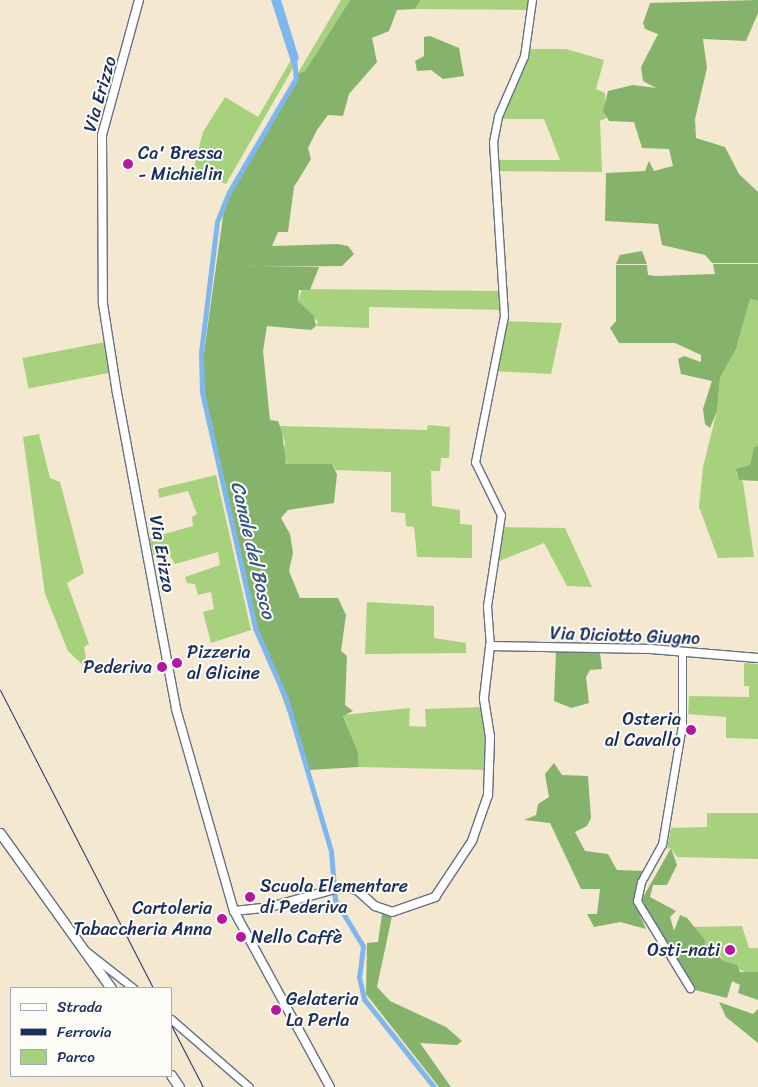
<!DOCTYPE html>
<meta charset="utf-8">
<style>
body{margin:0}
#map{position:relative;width:758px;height:1087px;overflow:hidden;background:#f4e8d0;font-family:Sriracha,sans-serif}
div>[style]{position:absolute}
.green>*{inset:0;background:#a7d17d;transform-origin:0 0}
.forest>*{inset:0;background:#85b36c}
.water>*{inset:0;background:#7db7ee}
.canal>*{height:5px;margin:-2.5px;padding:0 2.5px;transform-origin:2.5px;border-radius:2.5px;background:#7db7ee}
.roads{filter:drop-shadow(1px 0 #677086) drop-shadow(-1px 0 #677086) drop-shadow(0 1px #677086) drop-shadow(0 -1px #677086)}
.tertiary>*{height:7px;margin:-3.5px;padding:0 3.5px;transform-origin:3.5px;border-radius:3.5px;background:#fff}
.secondary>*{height:8px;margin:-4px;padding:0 4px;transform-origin:4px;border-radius:4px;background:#fff}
.primary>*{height:9px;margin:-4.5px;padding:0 4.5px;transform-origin:4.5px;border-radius:4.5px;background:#fff}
.rail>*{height:1px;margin:-0.5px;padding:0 0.5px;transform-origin:0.5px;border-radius:0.5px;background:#1b2f5e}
.dots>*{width:14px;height:14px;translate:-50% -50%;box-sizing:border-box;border:2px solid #fdfcf7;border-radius:50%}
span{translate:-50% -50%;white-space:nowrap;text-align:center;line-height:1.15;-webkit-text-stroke:4px #fdfcf7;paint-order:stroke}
.street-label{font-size:18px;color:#1b2f5e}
.poi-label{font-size:18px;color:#1b2f5e}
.left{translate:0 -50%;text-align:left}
.right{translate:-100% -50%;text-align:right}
.water-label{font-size:19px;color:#385889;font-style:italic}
.legend{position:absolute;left:10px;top:987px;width:162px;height:90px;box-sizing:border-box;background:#fdfcf7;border:1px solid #a3aaba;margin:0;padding:6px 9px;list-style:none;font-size:15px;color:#1b2f5e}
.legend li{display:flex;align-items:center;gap:10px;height:25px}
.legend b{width:25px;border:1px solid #a3aaba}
</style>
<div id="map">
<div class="green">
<div style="clip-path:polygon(341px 0,350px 0,305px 71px,298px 73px)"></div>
<div style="clip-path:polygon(421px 0,530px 0,528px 10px,415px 9px)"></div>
<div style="clip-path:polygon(526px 49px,566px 49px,604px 60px,596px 89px,605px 93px,606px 118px,600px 121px,602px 172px,494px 171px,493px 160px,560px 160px,544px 119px,498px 119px)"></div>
<div style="clip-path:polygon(291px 60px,293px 68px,226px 184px,193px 171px,203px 132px,225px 97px,258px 117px)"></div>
<div style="clip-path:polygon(302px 289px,503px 291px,504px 310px,369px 307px,369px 328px,316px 326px,318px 322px,298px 301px)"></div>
<div style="clip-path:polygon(750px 299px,758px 301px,758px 446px,754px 448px,750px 465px,736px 473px,743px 482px,754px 557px,718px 558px,699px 507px,703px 467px,717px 411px,720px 378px,736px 349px)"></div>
<div style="clip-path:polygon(503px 321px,562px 323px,551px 374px,493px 371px)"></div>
<div style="left:105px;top:342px;width:31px;height:84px;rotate:79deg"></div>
<div style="clip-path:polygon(428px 425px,450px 427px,449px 458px,441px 458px,440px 471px,431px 471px,432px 506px,460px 510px,460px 524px,472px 525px,472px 558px,417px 557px,414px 527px,406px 526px,405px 513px,391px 512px,391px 472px,336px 470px,332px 464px,288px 466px,283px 455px,285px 443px,280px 426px,427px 430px)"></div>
<div style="clip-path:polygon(39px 434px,50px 478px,60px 482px,84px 573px,67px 583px,89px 644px,84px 647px,88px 670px,68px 651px,45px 594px,23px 437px)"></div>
<div style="clip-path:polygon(216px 475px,251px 630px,211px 643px,203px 612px,214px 609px,211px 592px,198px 595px,195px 584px,187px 583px,185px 577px,220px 565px,218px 552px,175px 564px,168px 553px,153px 555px,150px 538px,193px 526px,192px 517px,197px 514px,188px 491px,159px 498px,158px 489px)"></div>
<div style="clip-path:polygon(499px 527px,565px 528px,592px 587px,567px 586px,544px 543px,492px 564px)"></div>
<div style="clip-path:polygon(367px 602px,434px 606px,434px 638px,466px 643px,466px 653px,365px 654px)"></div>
<div style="clip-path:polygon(744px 663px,758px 664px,758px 739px,726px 738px,726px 717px,688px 714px,689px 696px,749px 697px,749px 686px,744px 686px)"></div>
<div style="clip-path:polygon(485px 707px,488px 770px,359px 767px,358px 752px,343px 715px,410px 708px,409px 726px,426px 727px,425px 709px)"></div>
<div style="clip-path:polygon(707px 813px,758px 813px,758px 859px,677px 857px,671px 848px,667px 849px,671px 828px,707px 827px)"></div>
<div style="clip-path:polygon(742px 926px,749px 948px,758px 948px,758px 972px,751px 975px,723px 961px,718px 950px,711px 951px,712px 959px,706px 958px,705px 940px,692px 927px)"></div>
</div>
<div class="forest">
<div style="clip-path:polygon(350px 0,421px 0,415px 9px,397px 10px,389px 31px,372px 38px,377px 62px,349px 94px,343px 116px,328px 115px,317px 130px,308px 148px,311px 159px,294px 187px,288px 232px,278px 232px,272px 246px,337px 244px,348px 246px,354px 254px,342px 266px,242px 267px,319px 267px,310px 290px,299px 290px,298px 301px,314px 316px,316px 326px,311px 330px,267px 326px,263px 351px,270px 420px,278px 421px,282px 432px,286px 464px,332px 464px,337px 474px,334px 503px,288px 510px,281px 518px,290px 534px,293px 553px,289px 571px,300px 598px,338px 598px,346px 615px,341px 651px,347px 656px,345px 705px,353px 711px,343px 716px,358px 752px,359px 767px,309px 770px,259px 633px,205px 395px,203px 360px,225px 202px,298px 73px,305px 71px)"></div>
<div style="clip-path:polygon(758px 0,758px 13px,746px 41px,703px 39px,707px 68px,695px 119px,696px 138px,725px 147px,739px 174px,758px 192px,758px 263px,712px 263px,705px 255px,662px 245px,658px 224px,605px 221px,606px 173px,645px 171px,649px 161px,654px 171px,673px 166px,669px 149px,642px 148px,634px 122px,609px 121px,603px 111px,608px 91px,633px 85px,656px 88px,643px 81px,641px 67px,658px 34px,645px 29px,643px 23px,650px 3px)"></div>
<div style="clip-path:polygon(430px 36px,459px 48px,464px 76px,443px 79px,431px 70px,417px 71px,415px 61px,424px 56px,424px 37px)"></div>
<div style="clip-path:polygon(642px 251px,647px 264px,616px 264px,620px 255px)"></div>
<div style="clip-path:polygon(713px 264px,758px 264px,758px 301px,750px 299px,736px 349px,720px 378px,717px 411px,710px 428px,705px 424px,703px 409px,712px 381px,681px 374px,678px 359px,684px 356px,701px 362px,701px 355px,675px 343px,619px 343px,610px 328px,616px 321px,616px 265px,647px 265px,648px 275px,656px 276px,715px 274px)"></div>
<div style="clip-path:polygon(758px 446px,758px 481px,739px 480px,736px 469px,750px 465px,754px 447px)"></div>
<div style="clip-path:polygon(556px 652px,600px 653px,602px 669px,590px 670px,586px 677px,589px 703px,571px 708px,554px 701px)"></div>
<div style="clip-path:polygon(554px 763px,562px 775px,588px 776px,591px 818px,587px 826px,575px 832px,585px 851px,608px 854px,617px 870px,646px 871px,633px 898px,646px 929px,620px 922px,594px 927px,587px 914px,597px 914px,600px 889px,581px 889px,550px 823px,524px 820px,536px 815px,538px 804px,549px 797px,545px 774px)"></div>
<div style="clip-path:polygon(671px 848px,677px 865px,667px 885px,653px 885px,650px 897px,676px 911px,670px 917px,674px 931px,680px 915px,687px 918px,705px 940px,706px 958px,712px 959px,714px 949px,723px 961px,737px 965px,740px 972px,758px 972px,758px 1000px,738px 993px,740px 985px,732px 981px,727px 998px,695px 990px,666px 947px,642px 899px)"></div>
<div style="clip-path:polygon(382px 914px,392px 916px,377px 987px,390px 1001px,446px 1027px,462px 1041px,457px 1045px,420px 1043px,451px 1087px,439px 1087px,366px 994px,367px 943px,378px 942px)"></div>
<div style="clip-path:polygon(719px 1002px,753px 1014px,758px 1009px,758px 1043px,726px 1017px)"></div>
</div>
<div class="water">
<div style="clip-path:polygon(271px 0,281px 0,299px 58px,293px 68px)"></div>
</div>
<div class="canal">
<div style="left:294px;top:57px;width:21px;rotate:85deg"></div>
<div style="left:296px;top:78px;width:132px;rotate:120.4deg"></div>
<div style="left:229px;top:192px;width:32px;rotate:112deg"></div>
<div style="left:217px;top:222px;width:131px;rotate:97deg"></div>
<div style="left:201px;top:352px;width:40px;rotate:88.6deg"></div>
<div style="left:202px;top:392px;width:242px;rotate:77.3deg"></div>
<div style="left:255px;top:628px;width:77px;rotate:66.4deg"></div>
<div style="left:286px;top:699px;width:159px;rotate:73.5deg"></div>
<div style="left:331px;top:851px;width:49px;rotate:85.3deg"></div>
<div style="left:335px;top:900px;width:54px;rotate:58.7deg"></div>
<div style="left:363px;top:946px;width:31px;rotate:97deg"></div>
<div style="left:359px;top:977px;width:23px;rotate:77deg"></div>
<div style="left:364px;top:999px;width:112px;rotate:51.5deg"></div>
</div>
<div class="roads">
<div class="tertiary">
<div style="left:490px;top:646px;width:40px;rotate:-94.3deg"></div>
<div style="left:487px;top:606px;width:92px;rotate:-81.3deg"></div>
<div style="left:501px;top:515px;width:59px;rotate:-116.1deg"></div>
<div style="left:475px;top:462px;width:149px;rotate:-78.8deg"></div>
<div style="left:504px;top:316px;width:174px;rotate:-93.6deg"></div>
<div style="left:493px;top:142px;width:26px;rotate:-79deg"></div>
<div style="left:498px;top:116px;width:65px;rotate:-66.6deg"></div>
<div style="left:524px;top:56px;width:57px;rotate:-81.9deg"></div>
<div style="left:682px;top:652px;width:73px;rotate:90deg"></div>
<div style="left:682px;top:725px;width:121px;rotate:99.5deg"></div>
<div style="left:662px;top:844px;width:43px;rotate:118.9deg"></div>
<div style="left:641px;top:882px;width:19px;rotate:102deg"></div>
<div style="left:637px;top:901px;width:102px;rotate:58.7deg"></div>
<div style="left:86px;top:951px;width:60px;rotate:38.2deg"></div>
<div style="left:171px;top:1019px;width:103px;rotate:41.1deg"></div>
</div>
<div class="secondary">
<div style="left:139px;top:0;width:140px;rotate:105.3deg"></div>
<div style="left:102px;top:135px;width:169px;rotate:89.7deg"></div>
<div style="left:103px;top:304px;width:90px;rotate:81.1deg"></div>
<div style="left:117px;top:393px;width:321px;rotate:79.4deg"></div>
<div style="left:176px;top:709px;width:210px;rotate:74deg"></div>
<div style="left:234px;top:911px;width:200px;rotate:61.4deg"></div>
<div style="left:234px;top:911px;width:36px;rotate:-6deg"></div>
<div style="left:270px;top:907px;width:75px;rotate:-15.5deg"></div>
<div style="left:342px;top:887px;width:15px;rotate:11deg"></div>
<div style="left:357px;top:890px;width:24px;rotate:42deg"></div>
<div style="left:375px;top:906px;width:18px;rotate:19deg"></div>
<div style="left:392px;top:912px;width:46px;rotate:-19.2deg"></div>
<div style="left:435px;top:897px;width:67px;rotate:-56.5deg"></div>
<div style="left:472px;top:841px;width:49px;rotate:-70.8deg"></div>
<div style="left:488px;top:795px;width:58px;rotate:-88deg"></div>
<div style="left:490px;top:737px;width:39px;rotate:-99deg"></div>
<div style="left:484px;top:698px;width:52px;rotate:-83.4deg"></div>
<div style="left:490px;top:646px;width:161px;rotate:1.1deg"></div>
<div style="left:651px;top:649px;width:107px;rotate:4.8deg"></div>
</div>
<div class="primary">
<div style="left:0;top:833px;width:191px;rotate:54.4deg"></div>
<div style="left:171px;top:1075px;width:14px;rotate:56deg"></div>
</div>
</div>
<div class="rail">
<div style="left:0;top:690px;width:335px;rotate:62.8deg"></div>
<div style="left:171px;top:1025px;width:70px;rotate:62.7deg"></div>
</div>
<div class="dots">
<div style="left:128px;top:164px;background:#b5179e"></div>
<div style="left:177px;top:663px;background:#b5179e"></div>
<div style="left:162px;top:667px;background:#b5179e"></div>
<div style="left:691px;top:730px;background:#b5179e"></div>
<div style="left:250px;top:897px;background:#b5179e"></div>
<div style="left:222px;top:919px;background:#b5179e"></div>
<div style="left:241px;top:937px;background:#b5179e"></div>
<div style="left:730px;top:950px;background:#b5179e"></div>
<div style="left:276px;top:1010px;background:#b5179e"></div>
</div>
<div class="street-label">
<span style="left:100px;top:94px;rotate:-74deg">Via Erizzo</span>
<span style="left:162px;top:554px;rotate:80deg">Via Erizzo</span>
<span style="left:625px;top:636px;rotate:2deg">Via Diciotto Giugno</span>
</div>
<div class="poi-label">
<span class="left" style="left:138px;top:164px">Ca' Bressa<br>- Michielin</span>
<span class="left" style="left:187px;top:663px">Pizzeria<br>al Glicine</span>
<span class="right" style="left:152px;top:667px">Pederiva</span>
<span class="right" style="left:681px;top:730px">Osteria<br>al Cavallo</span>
<span class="left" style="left:260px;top:897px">Scuola Elementare<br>di Pederiva</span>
<span class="right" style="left:212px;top:919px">Cartoleria<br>Tabaccheria Anna</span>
<span class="left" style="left:251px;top:937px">Nello Caffè</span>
<span class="right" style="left:720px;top:950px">Osti-nati</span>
<span class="left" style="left:286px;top:1010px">Gelateria<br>La Perla</span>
</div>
<div class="water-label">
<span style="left:253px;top:550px;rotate:77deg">Canale del Bosco</span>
</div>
<ul class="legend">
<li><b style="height:6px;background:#fff"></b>Strada</li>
<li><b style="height:6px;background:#1b2f5e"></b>Ferrovia</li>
<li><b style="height:14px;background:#a7d17d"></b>Parco</li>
</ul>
</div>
